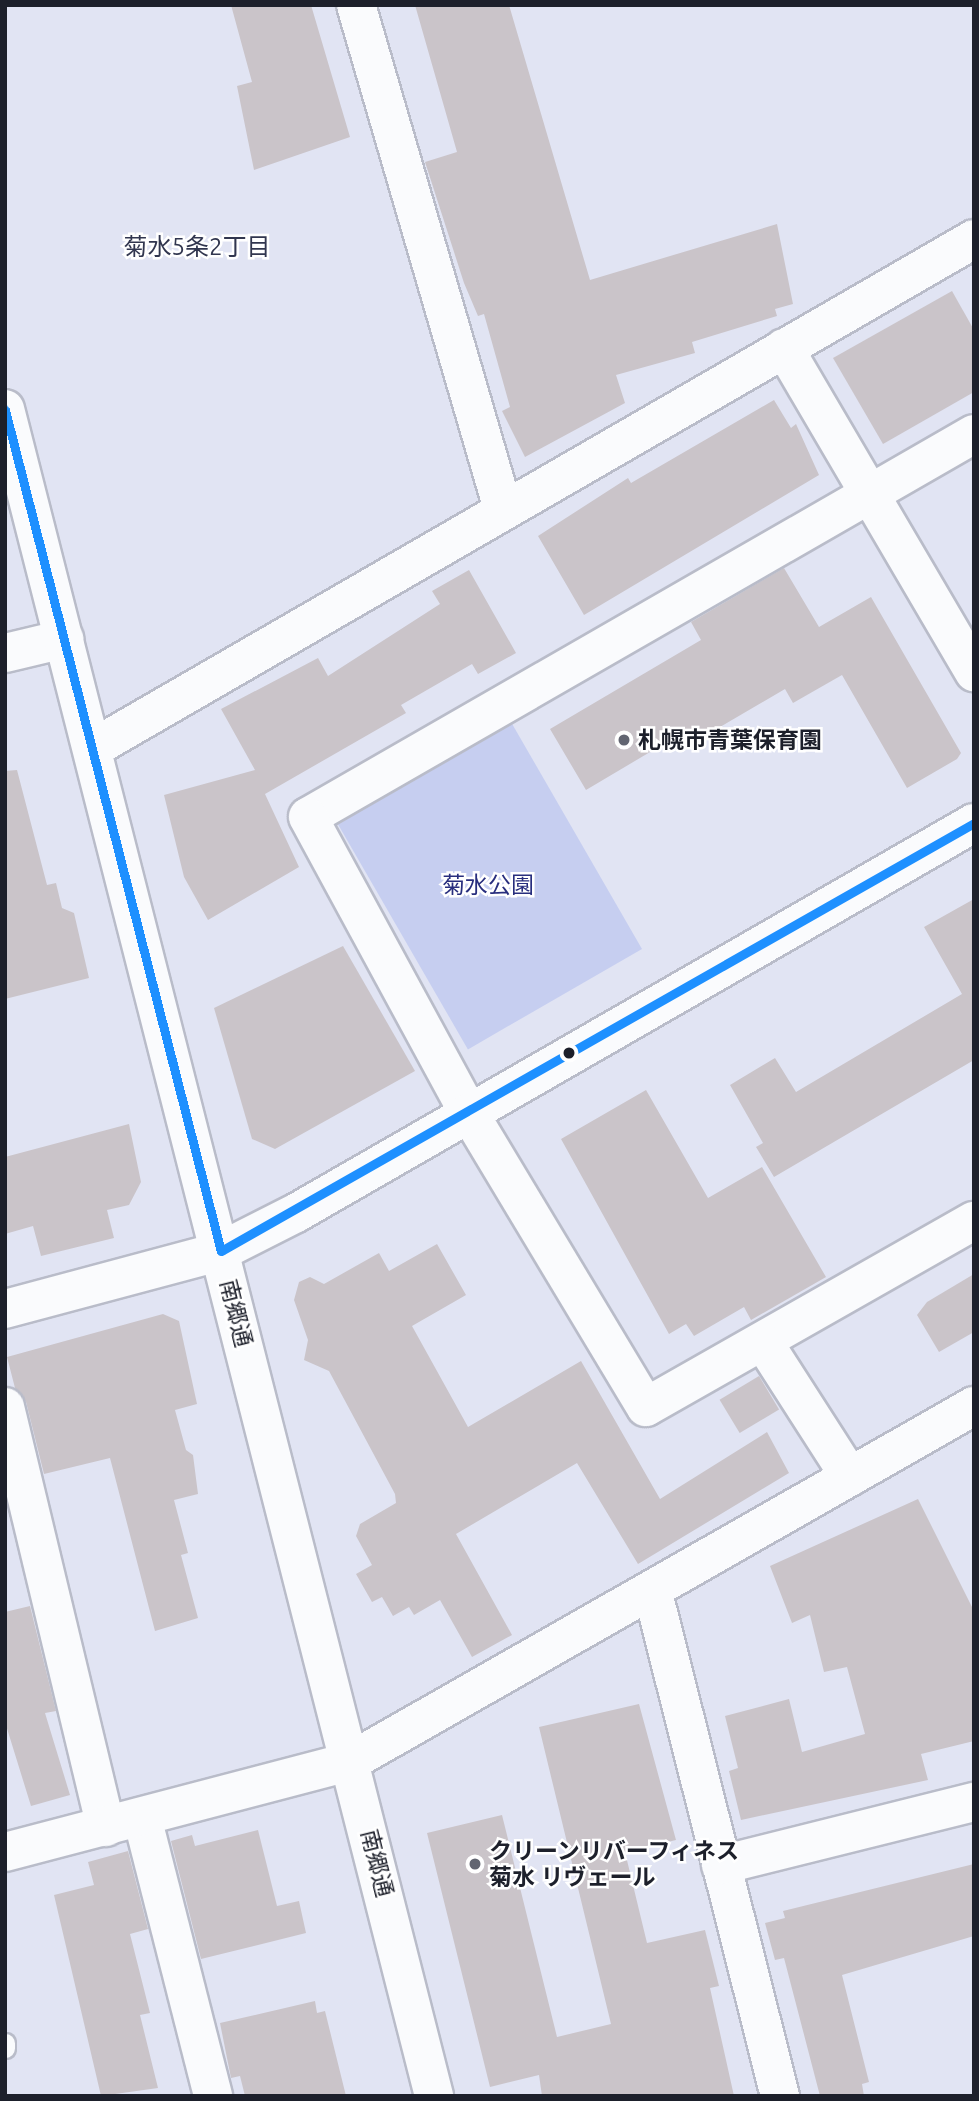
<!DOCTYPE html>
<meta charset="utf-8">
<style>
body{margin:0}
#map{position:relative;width:979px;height:2101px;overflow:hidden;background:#e1e4f3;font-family:Ubuntu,"Noto Sans JP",sans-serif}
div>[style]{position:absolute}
.green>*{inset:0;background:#c6cef0;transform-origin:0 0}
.building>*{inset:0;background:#cac4c9;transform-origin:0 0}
.roads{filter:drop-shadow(2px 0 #b9bcc9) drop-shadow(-2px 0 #b9bcc9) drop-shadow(0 2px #b9bcc9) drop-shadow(0 -2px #b9bcc9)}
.service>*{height:19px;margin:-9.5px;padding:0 9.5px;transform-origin:9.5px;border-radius:9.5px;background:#fafbfd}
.minor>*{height:38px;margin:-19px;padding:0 19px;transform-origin:19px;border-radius:19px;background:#fafbfd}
.tertiary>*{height:38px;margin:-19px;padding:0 19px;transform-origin:19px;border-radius:19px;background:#fafbfd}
.bus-1>*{height:9px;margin:-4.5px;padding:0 4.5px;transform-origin:4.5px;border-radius:4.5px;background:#1e90ff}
.dots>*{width:19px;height:19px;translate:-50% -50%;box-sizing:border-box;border:4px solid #fff;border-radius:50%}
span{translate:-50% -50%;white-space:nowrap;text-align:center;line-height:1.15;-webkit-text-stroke:5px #fff;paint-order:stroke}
.poi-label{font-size:23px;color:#1d202b;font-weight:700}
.left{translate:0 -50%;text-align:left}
.park-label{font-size:23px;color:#282e7e}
.street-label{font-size:23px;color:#1d202b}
.neighbourhood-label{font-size:24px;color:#31364f}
.frame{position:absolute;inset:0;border:7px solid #1d202b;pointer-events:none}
</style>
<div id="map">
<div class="green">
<div style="left:511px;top:722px;width:262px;height:201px;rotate:60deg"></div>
</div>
<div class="building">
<div style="clip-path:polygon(231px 5px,311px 5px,350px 137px,254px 170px,237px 86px,252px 82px)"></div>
<div style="clip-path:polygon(415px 5px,509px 5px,590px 280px,777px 224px,793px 304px,775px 309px,777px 316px,692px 342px,695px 353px,616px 375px,625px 403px,525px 457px,502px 411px,510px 407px,484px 314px,478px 316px,464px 283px,425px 162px,457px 152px)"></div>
<div style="clip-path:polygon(952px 291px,974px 330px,974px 392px,883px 444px,833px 358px)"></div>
<div style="clip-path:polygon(774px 400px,791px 428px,796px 424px,819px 475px,584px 615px,538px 536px,628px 478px,631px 483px)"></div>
<div style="clip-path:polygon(784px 568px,819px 627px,871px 597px,961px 753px,957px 759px,907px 788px,842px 675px,793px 703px,785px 689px,679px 751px,672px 739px,586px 790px,550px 729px,701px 640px,691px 622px)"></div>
<div style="clip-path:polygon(469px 570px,516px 653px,478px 674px,472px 664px,401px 705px,406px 713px,265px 794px,299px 867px,208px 920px,184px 877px,164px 795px,255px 770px,221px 709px,318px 658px,328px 676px,440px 604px,432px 591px)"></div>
<div style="clip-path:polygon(17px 770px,47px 885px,56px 883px,62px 908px,74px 913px,89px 978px,5px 999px,5px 771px)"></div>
<div style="clip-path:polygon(974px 899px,974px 1060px,774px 1177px,756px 1147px,763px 1143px,730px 1085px,775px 1058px,796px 1092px,962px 994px,924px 927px)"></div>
<div style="clip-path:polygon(343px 946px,415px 1071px,275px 1149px,252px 1139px,214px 1008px)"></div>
<div style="clip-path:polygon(646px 1090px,708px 1198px,762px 1167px,826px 1277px,751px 1320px,744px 1307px,694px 1336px,686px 1324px,669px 1334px,561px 1139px)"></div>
<div style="clip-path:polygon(129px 1124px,141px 1182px,129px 1205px,107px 1210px,114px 1238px,41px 1256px,33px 1226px,5px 1234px,5px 1157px)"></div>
<div style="clip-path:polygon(437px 1244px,466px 1295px,412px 1326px,468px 1427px,581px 1361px,660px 1499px,767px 1432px,789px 1473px,638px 1564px,577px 1463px,456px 1534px,512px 1635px,472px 1657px,440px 1600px,414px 1615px,409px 1607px,393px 1616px,382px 1597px,372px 1602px,356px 1574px,372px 1565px,356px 1536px,360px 1524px,396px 1503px,395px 1494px,329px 1371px,304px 1360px,308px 1340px,294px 1300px,299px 1282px,310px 1277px,324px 1284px,379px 1253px,389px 1271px)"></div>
<div style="clip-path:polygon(974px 1274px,974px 1332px,939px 1352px,917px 1315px,927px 1302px)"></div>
<div style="clip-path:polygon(163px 1314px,179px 1321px,197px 1404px,175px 1410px,186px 1450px,193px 1455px,198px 1494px,174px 1500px,188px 1553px,181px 1555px,198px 1618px,155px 1631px,110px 1458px,44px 1474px,26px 1402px,15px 1388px,7px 1357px)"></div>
<div style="left:759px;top:1376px;width:39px;height:46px;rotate:59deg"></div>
<div style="clip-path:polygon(918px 1499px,974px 1611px,974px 1741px,921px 1754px,928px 1780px,741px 1820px,729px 1771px,738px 1768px,725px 1716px,789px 1699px,802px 1752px,865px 1734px,847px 1667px,824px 1672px,810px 1615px,792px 1623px,770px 1566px)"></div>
<div style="clip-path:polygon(30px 1606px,56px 1711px,45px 1713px,70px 1795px,31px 1806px,5px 1722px,5px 1612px)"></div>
<div style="clip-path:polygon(639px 1704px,676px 1840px,625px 1852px,647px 1943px,705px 1930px,719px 1986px,710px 1988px,734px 2096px,542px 2096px,539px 2075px,490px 2087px,427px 1833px,502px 1815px,557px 2037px,611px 2024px,539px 1727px)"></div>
<div style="clip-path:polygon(258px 1830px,277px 1906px,299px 1901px,306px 1933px,201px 1959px,171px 1841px,192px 1835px,195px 1846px)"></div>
<div style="clip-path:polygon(128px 1851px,148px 1929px,130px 1934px,150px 2013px,140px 2015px,158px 2088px,101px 2096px,54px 1895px,94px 1885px,88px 1862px)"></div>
<div style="clip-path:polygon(974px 1864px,974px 1936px,842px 1975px,869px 2082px,862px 2084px,864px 2096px,820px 2096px,784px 1958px,775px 1960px,765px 1923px,785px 1918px,783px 1911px)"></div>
<div style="clip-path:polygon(315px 2001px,317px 2013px,325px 2011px,346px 2096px,245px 2096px,240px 2076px,231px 2078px,220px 2023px)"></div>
</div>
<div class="roads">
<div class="service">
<div style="left:5px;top:2043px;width:5px;rotate:90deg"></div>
</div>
<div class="minor">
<div style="left:356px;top:5px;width:525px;rotate:73.74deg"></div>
<div style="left:784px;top:348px;width:376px;rotate:59.6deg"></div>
<div style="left:974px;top:434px;width:768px;rotate:150.1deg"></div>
<div style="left:308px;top:817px;width:337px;rotate:61.5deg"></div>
<div style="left:469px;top:1113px;width:343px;rotate:59deg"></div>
<div style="left:646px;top:1407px;width:377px;rotate:-29.6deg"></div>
<div style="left:5px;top:653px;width:61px;rotate:-13.3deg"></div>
<div style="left:95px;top:747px;width:1015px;rotate:-30.02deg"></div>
<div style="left:764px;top:1343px;width:159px;rotate:57.3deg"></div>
<div style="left:5px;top:1407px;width:432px;rotate:76.5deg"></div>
<div style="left:653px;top:1593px;width:519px;rotate:75.83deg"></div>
<div style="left:142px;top:1817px;width:288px;rotate:75.7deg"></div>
<div style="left:5px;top:1852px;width:358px;rotate:-14.7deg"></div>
<div style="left:351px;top:1761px;width:717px;rotate:-29.68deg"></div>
<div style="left:721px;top:1865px;width:261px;rotate:-14deg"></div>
</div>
<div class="tertiary">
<div style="left:5px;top:409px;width:1741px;rotate:75.73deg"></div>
<div style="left:5px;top:1309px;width:224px;rotate:-15deg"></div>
<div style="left:221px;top:1251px;width:84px;rotate:-26.9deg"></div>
<div style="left:296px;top:1213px;width:782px;rotate:-29.91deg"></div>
</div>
</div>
<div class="bus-1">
<div style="left:5px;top:410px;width:868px;rotate:75.6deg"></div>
<div style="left:221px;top:1251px;width:866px;rotate:-29.61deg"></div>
</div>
<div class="dots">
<div style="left:624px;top:740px;background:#626571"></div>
<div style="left:569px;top:1053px;background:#1d202b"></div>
<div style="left:475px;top:1864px;background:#626571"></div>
</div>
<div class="poi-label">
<span class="left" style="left:638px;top:740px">札幌市青葉保育園</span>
<span class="left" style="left:489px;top:1864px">クリーンリバーフィネス<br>菊水 リヴェール</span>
</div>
<div class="park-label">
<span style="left:488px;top:885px">菊水公園</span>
</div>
<div class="street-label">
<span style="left:236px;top:1313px;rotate:76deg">南郷通</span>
<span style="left:377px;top:1863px;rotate:76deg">南郷通</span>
</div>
<div class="neighbourhood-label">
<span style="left:197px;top:247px">菊水5条2丁目</span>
</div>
<div class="frame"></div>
</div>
